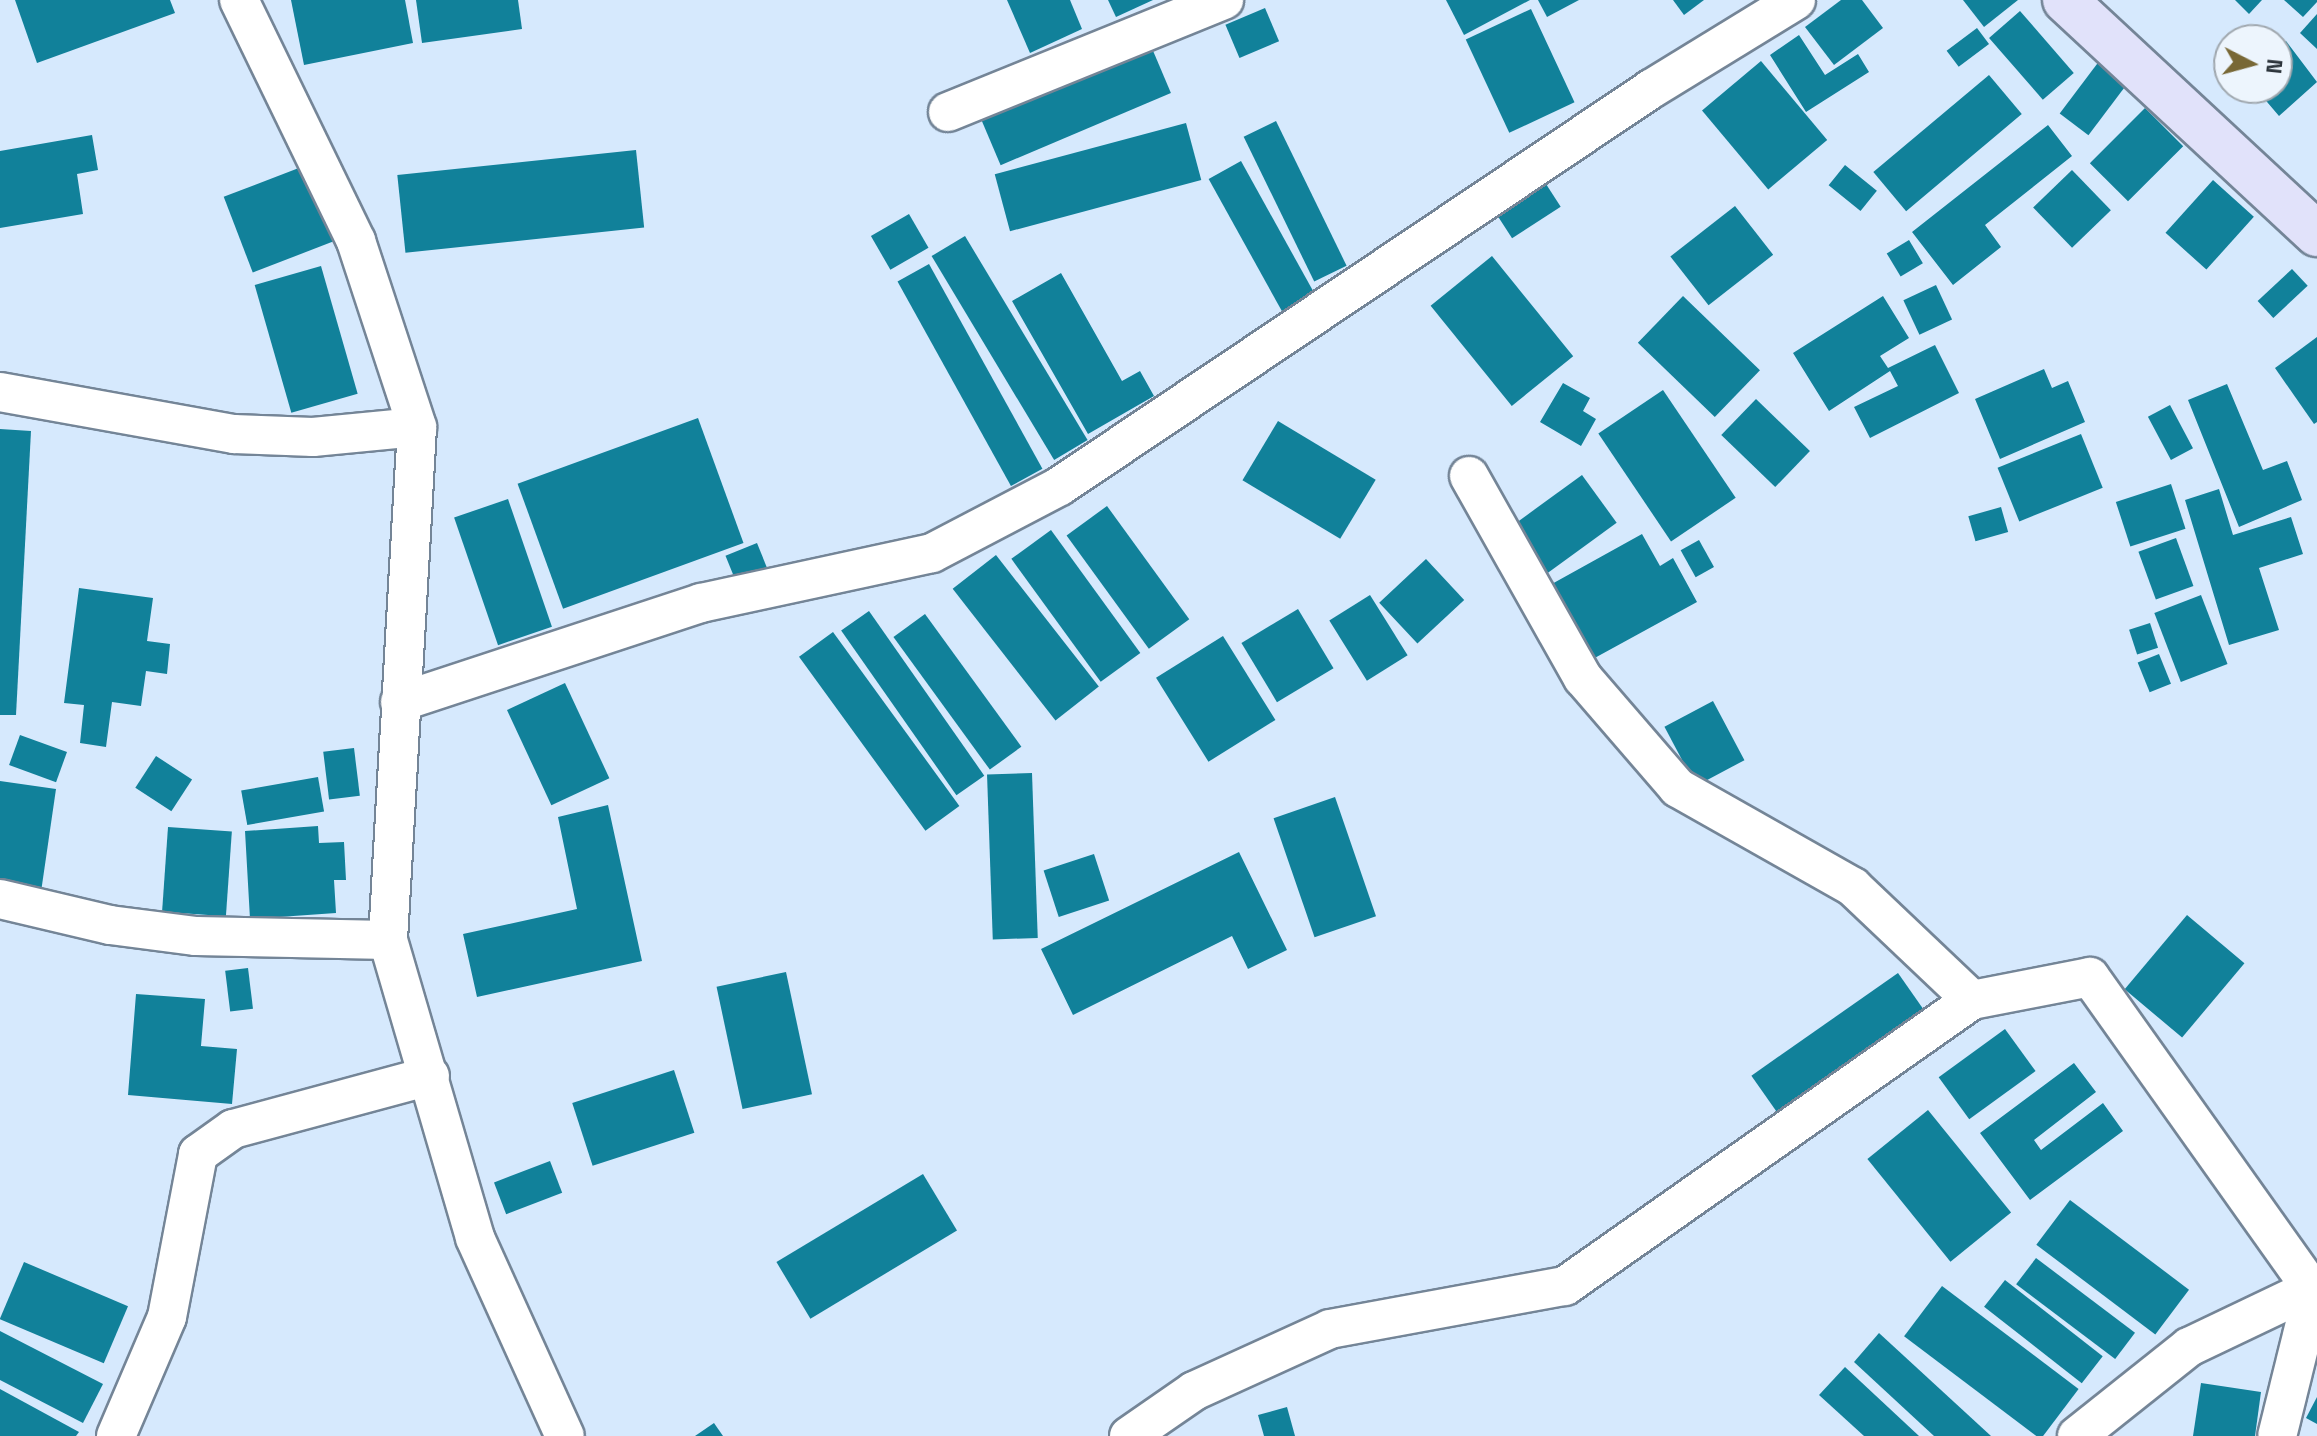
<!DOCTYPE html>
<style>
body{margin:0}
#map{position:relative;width:2317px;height:1436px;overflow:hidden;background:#d6e9fd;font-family:"Space Grotesk",sans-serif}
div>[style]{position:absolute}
.building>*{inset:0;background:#11819a;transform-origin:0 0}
.roads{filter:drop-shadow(2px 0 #748597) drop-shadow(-2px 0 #748597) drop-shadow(0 2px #748597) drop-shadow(0 -2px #748597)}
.street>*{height:38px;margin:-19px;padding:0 19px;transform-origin:19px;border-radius:19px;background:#fff}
.secondary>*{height:44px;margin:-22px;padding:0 22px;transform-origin:22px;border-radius:22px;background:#e1e2fa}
span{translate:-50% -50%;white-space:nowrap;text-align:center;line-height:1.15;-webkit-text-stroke:8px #edf5fd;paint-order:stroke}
.north{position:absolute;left:2213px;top:24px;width:80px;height:80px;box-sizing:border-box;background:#edf5fd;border:2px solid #a0a8af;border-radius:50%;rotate:96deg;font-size:22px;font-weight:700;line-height:32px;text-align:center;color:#2c343b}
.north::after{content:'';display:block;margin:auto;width:28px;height:36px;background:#786836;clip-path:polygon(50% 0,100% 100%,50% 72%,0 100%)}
</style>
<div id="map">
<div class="building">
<div style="clip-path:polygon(15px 0,170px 0,175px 13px,37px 63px)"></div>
<div style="clip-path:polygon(291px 0,405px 0,413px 43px,304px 65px)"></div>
<div style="clip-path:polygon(416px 0,518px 0,522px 29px,422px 43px)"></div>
<div style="clip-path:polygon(1007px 0,1070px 0,1082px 29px,1030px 53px)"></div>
<div style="clip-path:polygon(1108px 0,1153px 0,1116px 17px)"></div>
<div style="clip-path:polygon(1446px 0,1530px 0,1464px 35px)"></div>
<div style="clip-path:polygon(1538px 0,1579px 0,1547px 17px)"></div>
<div style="clip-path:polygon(1673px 0,1704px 0,1684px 15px)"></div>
<div style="clip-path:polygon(1841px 0,1862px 0,1883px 28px,1834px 65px,1805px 27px)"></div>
<div style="clip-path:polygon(1963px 0,2018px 0,1984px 27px)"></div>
<div style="clip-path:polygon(2235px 0,2262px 0,2249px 14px)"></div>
<div style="clip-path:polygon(2284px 0,2317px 0,2317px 2px,2303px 17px)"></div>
<div style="left:1265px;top:8px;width:36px;height:43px;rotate:67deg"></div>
<div style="left:1531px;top:9px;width:103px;height:72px;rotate:65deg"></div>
<div style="left:2020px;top:11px;width:82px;height:41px;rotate:49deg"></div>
<div style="clip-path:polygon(2317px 14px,2317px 49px,2300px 33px)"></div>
<div style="left:1977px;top:28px;width:20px;height:38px;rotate:53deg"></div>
<div style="clip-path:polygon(1799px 35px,1825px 75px,1858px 54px,1869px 72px,1806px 112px,1770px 55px)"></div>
<div style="clip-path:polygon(2286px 41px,2317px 82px,2279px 116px,2256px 89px,2277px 88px,2281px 66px,2277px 49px)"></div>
<div style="left:1151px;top:46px;width:51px;height:185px;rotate:67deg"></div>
<div style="left:2100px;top:60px;width:36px;height:67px;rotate:37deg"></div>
<div style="left:1761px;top:61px;width:103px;height:77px;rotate:50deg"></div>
<div style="left:1989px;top:75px;width:51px;height:151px;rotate:50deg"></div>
<div style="left:2145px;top:108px;width:54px;height:78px;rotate:45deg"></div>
<div style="left:1276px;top:121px;width:161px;height:36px;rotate:64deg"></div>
<div style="left:1186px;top:123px;width:59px;height:198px;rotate:75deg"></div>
<div style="clip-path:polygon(2048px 125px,2072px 156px,1985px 225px,2001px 247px,1953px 285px,1912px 232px)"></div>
<div style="clip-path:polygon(92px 135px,98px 170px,77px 174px,83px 214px,0 228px,0 151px)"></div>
<div style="left:636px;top:150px;width:78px;height:240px;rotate:84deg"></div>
<div style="left:1241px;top:161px;width:151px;height:37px;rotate:61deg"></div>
<div style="left:1845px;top:165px;width:41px;height:26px;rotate:39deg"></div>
<div style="left:304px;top:166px;width:81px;height:86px;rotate:69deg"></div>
<div style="left:2072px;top:170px;width:56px;height:54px;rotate:46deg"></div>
<div style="left:2213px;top:180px;width:55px;height:71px;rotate:42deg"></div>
<div style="left:1546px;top:184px;width:27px;height:58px;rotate:57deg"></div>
<div style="left:1735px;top:206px;width:62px;height:82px;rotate:52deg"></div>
<div style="left:909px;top:214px;width:39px;height:44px;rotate:60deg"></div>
<div style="left:965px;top:236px;width:238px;height:39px;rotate:59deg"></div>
<div style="left:1909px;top:240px;width:27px;height:26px;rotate:59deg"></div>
<div style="left:1492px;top:256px;width:129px;height:79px;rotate:51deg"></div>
<div style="left:929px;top:264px;width:234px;height:36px;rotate:61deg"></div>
<div style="left:321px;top:266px;width:133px;height:69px;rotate:74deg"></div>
<div style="left:2292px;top:269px;width:23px;height:47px;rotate:47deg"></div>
<div style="clip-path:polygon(1061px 273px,1122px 381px,1140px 371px,1154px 396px,1088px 434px,1012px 301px)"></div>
<div style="left:1936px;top:285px;width:38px;height:36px;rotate:65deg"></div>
<div style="left:1683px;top:296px;width:107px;height:65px;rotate:44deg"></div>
<div style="clip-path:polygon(1883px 296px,1909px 338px,1880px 356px,1888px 368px,1935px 345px,1959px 393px,1870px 438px,1854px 407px,1898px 386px,1890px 371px,1829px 411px,1793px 353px)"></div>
<div style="clip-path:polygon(2317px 337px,2317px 422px,2314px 424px,2275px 368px)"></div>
<div style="clip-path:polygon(2044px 369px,2052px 388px,2068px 381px,2085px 422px,2000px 459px,1975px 399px)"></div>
<div style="clip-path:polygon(1563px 383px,1590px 398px,1583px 411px,1596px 419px,1581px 446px,1540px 422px)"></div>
<div style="clip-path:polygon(2227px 384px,2263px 470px,2287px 461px,2302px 500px,2239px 527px,2188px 400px)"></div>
<div style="left:1663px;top:390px;width:130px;height:78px;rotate:56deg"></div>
<div style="left:1756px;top:399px;width:75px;height:50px;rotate:44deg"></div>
<div style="left:2170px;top:405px;width:49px;height:25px;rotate:62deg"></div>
<div style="left:698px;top:418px;width:133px;height:192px;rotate:70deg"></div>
<div style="left:1278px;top:421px;width:114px;height:69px;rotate:31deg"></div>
<div style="clip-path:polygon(0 429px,31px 431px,16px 715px,0 715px)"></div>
<div style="left:2081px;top:434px;width:58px;height:90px;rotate:68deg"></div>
<div style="left:1582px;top:475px;width:59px;height:90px;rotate:54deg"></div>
<div style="left:2171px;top:484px;width:47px;height:58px;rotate:72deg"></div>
<div style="clip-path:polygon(2219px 489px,2233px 535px,2291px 517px,2303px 554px,2259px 568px,2279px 630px,2229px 645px,2185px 500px)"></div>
<div style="left:508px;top:499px;width:135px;height:57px;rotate:71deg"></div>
<div style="left:1107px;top:506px;width:140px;height:50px;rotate:54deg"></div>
<div style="left:2001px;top:507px;width:26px;height:34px;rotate:74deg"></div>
<div style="left:1051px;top:530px;width:152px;height:49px;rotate:54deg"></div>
<div style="clip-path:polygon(1642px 534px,1660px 566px,1673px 558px,1697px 602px,1591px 660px,1550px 585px)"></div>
<div style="left:2176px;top:538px;width:51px;height:40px;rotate:70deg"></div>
<div style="left:1699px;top:540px;width:31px;height:21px;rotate:61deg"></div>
<div style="left:757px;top:543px;width:29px;height:34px;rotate:68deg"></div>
<div style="left:996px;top:555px;width:167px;height:55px;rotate:52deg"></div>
<div style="left:1426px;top:559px;width:56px;height:64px;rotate:47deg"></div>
<div style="clip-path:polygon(79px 588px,153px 598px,147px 641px,170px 644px,167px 674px,146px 671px,141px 706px,112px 702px,106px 747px,80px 743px,84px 705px,64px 703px)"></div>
<div style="left:1370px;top:595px;width:71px;height:48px;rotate:58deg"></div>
<div style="left:2201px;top:595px;width:74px;height:50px;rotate:69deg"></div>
<div style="left:1298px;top:609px;width:69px;height:66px;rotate:59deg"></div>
<div style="left:869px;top:611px;width:201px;height:34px;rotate:55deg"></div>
<div style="left:925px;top:614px;width:164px;height:39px;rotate:54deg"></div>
<div style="left:2150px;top:623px;width:26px;height:22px;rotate:72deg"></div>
<div style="left:833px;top:632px;width:215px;height:42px;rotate:54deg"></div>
<div style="left:1223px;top:636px;width:99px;height:79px;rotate:58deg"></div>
<div style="left:2159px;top:654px;width:32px;height:23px;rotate:68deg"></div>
<div style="left:565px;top:683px;width:105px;height:64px;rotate:65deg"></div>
<div style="left:1713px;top:701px;width:67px;height:55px;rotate:62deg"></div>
<div style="left:20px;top:735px;width:50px;height:32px;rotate:20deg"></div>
<div style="left:354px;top:748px;width:48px;height:31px;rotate:83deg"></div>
<div style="left:156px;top:756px;width:43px;height:38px;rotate:33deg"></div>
<div style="left:1032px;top:773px;width:165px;height:45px;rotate:88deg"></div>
<div style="left:318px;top:777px;width:35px;height:78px;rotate:80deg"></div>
<div style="clip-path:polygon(0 781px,56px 789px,41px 892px,0 886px)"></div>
<div style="left:1335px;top:797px;width:126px;height:65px;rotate:71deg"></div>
<div style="clip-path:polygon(608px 805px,642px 961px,477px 997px,463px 934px,577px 909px,558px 817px)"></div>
<div style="clip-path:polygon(318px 826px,319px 843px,344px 842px,346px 880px,334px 880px,336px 913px,250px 919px,245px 831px)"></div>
<div style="left:168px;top:827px;width:64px;height:85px;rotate:4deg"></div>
<div style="clip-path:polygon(1239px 852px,1287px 950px,1248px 969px,1232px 936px,1073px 1015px,1041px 949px)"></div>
<div style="left:1094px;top:854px;width:49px;height:53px;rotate:72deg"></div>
<div style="left:2187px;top:915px;width:75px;height:97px;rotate:40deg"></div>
<div style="left:248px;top:968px;width:41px;height:23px;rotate:83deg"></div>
<div style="left:786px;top:972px;width:125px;height:71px;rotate:78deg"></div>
<div style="left:1898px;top:973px;width:54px;height:179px;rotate:55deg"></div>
<div style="clip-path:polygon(136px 994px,205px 999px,201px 1046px,237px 1049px,232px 1104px,128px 1095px)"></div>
<div style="left:2005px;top:1029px;width:52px;height:82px;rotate:54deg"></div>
<div style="clip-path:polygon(2074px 1063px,2096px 1092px,2034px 1140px,2041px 1150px,2103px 1103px,2123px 1131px,2030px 1200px,1980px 1133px)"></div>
<div style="left:674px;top:1070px;width:66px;height:107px;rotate:72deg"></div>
<div style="left:1928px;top:1110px;width:132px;height:78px;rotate:51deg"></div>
<div style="left:550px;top:1161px;width:34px;height:60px;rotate:69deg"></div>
<div style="left:923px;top:1174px;width:66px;height:171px;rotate:59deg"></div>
<div style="left:2070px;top:1200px;width:149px;height:56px;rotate:37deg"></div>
<div style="left:2036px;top:1258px;width:124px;height:33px;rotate:37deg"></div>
<div style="left:24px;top:1262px;width:113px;height:62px;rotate:23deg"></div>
<div style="left:2005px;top:1280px;width:124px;height:34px;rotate:38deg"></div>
<div style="left:1942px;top:1286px;width:171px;height:63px;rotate:37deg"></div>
<div style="clip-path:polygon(0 1331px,103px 1384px,83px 1423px,0 1380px)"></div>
<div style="clip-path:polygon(1879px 1333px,1991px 1436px,1934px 1436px,1854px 1362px)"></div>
<div style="clip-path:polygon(1845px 1367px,1919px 1436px,1864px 1436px,1819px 1395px)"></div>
<div style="clip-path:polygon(2201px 1383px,2261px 1392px,2255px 1436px,2193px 1436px)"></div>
<div style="clip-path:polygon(0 1389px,79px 1432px,76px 1436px,0 1436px)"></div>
<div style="clip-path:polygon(2317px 1397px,2317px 1424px,2306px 1418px)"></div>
<div style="clip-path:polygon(1287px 1407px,1295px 1436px,1264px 1436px,1258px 1415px)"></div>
<div style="clip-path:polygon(714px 1423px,723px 1436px,695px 1436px)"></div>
</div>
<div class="roads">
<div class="street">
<div style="left:239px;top:0;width:268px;rotate:64.1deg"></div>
<div style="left:356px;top:241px;width:196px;rotate:71.8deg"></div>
<div style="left:417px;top:427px;width:514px;rotate:93.24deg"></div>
<div style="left:388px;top:940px;width:310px;rotate:73.7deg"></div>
<div style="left:475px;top:1238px;width:217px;rotate:65.6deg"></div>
<div style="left:948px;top:112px;width:298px;rotate:-22.1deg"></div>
<div style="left:0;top:392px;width:238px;rotate:10.2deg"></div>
<div style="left:234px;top:434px;width:79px;rotate:2.2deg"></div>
<div style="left:313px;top:437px;width:104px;rotate:-5.5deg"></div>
<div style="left:1469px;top:476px;width:232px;rotate:60.6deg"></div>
<div style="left:1583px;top:678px;width:145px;rotate:49.2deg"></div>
<div style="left:1678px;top:788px;width:201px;rotate:29.5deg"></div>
<div style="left:1853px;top:887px;width:164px;rotate:43.5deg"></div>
<div style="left:400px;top:702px;width:317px;rotate:-18.2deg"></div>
<div style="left:701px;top:603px;width:236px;rotate:-12.2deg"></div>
<div style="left:932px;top:553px;width:144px;rotate:-27.6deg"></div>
<div style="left:1060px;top:486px;width:712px;rotate:-33.89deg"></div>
<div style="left:1651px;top:89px;width:170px;rotate:-31.5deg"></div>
<div style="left:0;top:899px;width:113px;rotate:13.3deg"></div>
<div style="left:110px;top:925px;width:87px;rotate:7.3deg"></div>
<div style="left:196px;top:936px;width:192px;rotate:1.2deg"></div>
<div style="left:116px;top:1436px;width:129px;rotate:-66.8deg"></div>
<div style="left:167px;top:1317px;width:166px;rotate:-79.2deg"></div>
<div style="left:198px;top:1154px;width:43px;rotate:-35.5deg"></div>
<div style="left:233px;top:1129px;width:204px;rotate:-15.1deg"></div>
<div style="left:1129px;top:1436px;width:79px;rotate:-34.7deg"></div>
<div style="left:1194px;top:1391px;width:149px;rotate:-24.5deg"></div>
<div style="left:1330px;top:1329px;width:239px;rotate:-10.4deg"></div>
<div style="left:1565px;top:1286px;width:497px;rotate:-35.1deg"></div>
<div style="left:1972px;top:1000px;width:120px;rotate:-11deg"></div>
<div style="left:2090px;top:977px;width:385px;rotate:54.6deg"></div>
<div style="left:2313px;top:1291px;width:149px;rotate:103.9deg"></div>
<div style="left:2077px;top:1436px;width:143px;rotate:-38.5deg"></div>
<div style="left:2189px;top:1347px;width:142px;rotate:-25.5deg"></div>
</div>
<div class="secondary">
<div style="left:2065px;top:0;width:344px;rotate:42.9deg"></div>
</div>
</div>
<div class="north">N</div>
</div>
